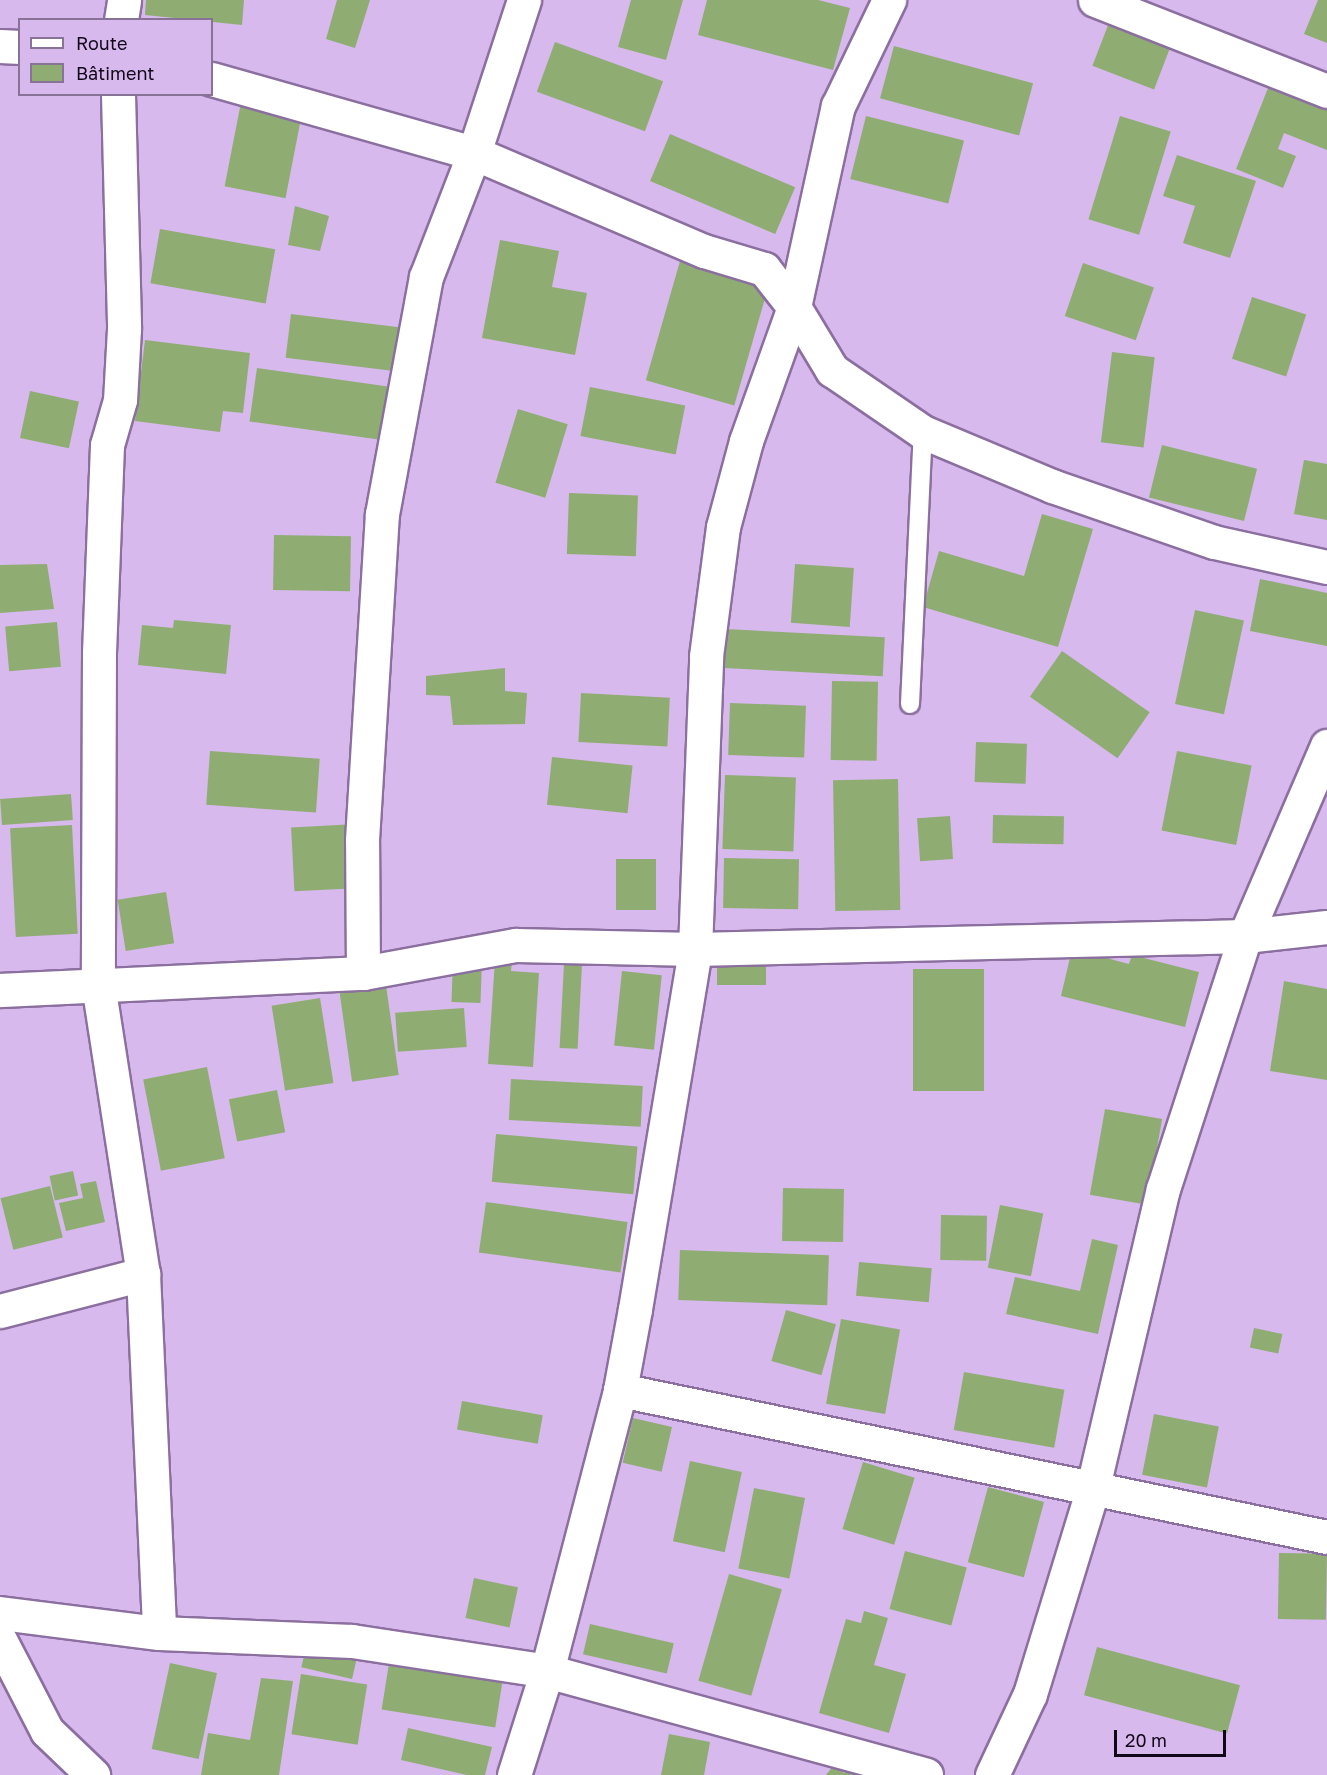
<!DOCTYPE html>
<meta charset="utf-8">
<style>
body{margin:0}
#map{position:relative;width:1327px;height:1775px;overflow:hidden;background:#d7b9ed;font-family:"Golos Text",sans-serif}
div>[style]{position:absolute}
.building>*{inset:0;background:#8fad72;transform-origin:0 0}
.roads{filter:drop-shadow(2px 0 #8b6f9f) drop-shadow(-2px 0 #8b6f9f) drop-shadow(0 2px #8b6f9f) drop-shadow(0 -2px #8b6f9f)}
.service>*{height:18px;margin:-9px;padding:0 9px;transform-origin:9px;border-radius:9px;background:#fff}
.minor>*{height:33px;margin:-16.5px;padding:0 16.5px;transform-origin:16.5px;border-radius:16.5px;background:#fff}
span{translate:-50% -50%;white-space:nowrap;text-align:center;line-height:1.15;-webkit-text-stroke:6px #d7b9ed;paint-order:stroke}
.legend{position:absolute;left:18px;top:18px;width:195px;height:78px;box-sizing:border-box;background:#d7b9ed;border:2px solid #887298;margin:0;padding:8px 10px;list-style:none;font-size:18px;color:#120719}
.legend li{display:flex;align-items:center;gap:12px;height:30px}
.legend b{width:30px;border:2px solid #887298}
.scale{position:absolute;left:1114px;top:1730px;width:112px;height:27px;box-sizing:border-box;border:3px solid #120719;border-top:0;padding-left:8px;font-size:18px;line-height:21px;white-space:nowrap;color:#120719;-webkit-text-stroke:4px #d7b9ed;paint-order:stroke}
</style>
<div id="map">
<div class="building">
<div style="clip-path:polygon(146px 0,244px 0,242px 25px,145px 15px)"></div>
<div style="clip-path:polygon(337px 0,370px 0,355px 48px,326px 39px)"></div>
<div style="clip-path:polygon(631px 0,683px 0,666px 60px,618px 47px)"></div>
<div style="clip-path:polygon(707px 0,818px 0,850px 8px,833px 70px,698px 35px)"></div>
<div style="clip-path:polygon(1318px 0,1327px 0,1327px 43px,1304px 34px)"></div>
<div style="left:1110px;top:20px;width:66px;height:49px;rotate:21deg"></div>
<div style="left:555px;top:42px;width:115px;height:53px;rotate:20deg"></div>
<div style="left:894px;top:46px;width:144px;height:54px;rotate:15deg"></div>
<div style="clip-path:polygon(1272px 78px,1327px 99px,1327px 150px,1284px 133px,1278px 149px,1296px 156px,1283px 188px,1236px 169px)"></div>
<div style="left:242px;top:97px;width:62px;height:91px;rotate:11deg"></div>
<div style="left:866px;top:116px;width:101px;height:65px;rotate:14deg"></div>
<div style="left:1120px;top:116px;width:53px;height:108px;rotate:17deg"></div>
<div style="left:670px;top:134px;width:136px;height:51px;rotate:23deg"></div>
<div style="clip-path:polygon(1177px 155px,1256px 181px,1230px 258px,1183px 243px,1195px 206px,1163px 196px)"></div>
<div style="clip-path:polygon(295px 206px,329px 216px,320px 251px,288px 245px)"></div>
<div style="left:160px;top:229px;width:117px;height:55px;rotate:10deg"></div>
<div style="clip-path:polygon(500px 240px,559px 251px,552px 287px,587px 293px,575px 355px,482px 338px)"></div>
<div style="left:680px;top:261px;width:92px;height:124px;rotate:16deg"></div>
<div style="left:1083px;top:263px;width:75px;height:56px;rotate:19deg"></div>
<div style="left:1252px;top:297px;width:57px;height:65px;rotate:18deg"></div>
<div style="left:291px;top:314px;width:109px;height:44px;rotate:7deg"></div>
<div style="clip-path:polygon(145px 340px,250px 353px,243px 413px,223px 411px,220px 432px,135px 421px)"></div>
<div style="left:1112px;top:352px;width:43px;height:91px;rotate:7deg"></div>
<div style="left:257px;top:368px;width:134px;height:54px;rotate:8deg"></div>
<div style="left:590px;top:387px;width:97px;height:50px;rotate:11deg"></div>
<div style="left:30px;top:391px;width:50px;height:48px;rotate:12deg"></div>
<div style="left:518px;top:409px;width:52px;height:77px;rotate:17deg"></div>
<div style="left:1162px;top:445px;width:98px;height:54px;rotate:14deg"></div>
<div style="clip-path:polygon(1304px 460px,1327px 464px,1327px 520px,1294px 514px)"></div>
<div style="left:569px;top:493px;width:69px;height:61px;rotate:2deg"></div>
<div style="clip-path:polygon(1042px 514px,1093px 529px,1058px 647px,923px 607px,939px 551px,1024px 576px)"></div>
<div style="left:274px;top:535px;width:77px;height:55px;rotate:1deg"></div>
<div style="clip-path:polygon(47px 564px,54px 609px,0 613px,0 565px)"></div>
<div style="left:795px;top:564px;width:59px;height:59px;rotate:4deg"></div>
<div style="clip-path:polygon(1260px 579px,1327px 593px,1327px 646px,1250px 631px)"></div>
<div style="left:1195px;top:610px;width:50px;height:96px;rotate:12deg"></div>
<div style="clip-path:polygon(174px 620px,231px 625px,226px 674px,138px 665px,142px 625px,173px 628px)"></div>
<div style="left:57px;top:622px;width:45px;height:52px;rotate:85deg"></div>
<div style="left:726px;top:629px;width:159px;height:39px;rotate:3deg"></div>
<div style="left:1062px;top:651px;width:107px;height:56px;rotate:35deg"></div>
<div style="clip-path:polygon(505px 668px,505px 691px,527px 693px,525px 724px,453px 725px,450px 696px,426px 695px,426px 676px)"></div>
<div style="left:832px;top:681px;width:46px;height:79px;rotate:1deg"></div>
<div style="left:581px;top:693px;width:89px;height:49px;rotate:3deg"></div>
<div style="left:730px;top:703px;width:76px;height:52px;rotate:2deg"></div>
<div style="left:976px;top:742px;width:51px;height:40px;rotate:2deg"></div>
<div style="left:210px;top:751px;width:110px;height:54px;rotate:4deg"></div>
<div style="left:1177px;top:751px;width:76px;height:81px;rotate:11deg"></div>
<div style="left:552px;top:757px;width:81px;height:48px;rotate:6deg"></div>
<div style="left:725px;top:775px;width:71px;height:74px;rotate:2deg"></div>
<div style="left:898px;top:779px;width:131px;height:65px;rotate:89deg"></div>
<div style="left:71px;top:794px;width:26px;height:71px;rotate:86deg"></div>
<div style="left:993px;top:815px;width:71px;height:28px;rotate:1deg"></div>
<div style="left:950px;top:816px;width:43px;height:33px;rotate:86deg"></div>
<div style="left:357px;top:824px;width:64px;height:66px;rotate:87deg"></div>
<div style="left:72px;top:825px;width:109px;height:62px;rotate:87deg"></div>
<div style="left:724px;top:858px;width:75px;height:50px;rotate:1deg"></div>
<div style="left:616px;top:859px;width:40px;height:51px"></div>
<div style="left:166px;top:892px;width:52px;height:49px;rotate:81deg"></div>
<div style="clip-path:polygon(1072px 949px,1129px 964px,1132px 955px,1199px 972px,1185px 1027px,1061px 996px)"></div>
<div style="left:766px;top:958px;width:27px;height:49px;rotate:90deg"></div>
<div style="left:453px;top:959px;width:29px;height:43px;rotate:2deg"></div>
<div style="clip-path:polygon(495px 960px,512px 961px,511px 971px,539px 973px,533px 1067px,488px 1064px)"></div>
<div style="left:564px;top:964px;width:18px;height:84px;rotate:3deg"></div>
<div style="left:913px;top:969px;width:71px;height:122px"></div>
<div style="left:622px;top:971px;width:40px;height:75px;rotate:6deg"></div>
<div style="clip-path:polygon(1284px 981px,1327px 989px,1327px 1080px,1270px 1071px)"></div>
<div style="left:386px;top:985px;width:91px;height:47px;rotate:82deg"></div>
<div style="left:320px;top:998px;width:86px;height:49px;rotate:81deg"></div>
<div style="left:464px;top:1008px;width:39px;height:69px;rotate:86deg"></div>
<div style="left:207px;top:1067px;width:93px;height:65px;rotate:79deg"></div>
<div style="left:511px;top:1079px;width:132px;height:41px;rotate:3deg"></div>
<div style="left:277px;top:1090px;width:43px;height:49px;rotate:79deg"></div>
<div style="left:1105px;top:1109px;width:58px;height:87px;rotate:10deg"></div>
<div style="left:496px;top:1134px;width:142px;height:48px;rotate:5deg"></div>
<div style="left:73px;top:1171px;width:25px;height:24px;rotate:78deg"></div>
<div style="clip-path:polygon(96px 1181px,105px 1222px,66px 1231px,59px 1203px,83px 1198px,80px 1184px)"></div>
<div style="left:50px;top:1186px;width:53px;height:51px;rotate:76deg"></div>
<div style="left:783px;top:1188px;width:61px;height:53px;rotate:1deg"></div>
<div style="left:486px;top:1202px;width:143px;height:51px;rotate:8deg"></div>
<div style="left:1000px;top:1205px;width:44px;height:64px;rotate:11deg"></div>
<div style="left:941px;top:1215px;width:46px;height:45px;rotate:1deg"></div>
<div style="clip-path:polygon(1092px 1239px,1118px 1245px,1098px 1334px,1006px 1314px,1015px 1277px,1080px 1291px)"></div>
<div style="left:680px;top:1250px;width:149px;height:50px;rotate:2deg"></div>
<div style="left:859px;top:1262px;width:73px;height:34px;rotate:5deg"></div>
<div style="left:786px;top:1310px;width:52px;height:53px;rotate:16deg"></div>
<div style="left:841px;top:1319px;width:60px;height:86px;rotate:10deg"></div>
<div style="left:1254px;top:1328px;width:29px;height:20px;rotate:12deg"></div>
<div style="left:964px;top:1372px;width:102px;height:59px;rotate:10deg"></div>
<div style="left:462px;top:1401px;width:82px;height:29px;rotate:10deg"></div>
<div style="left:1154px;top:1414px;width:66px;height:62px;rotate:11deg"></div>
<div style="left:633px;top:1418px;width:40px;height:46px;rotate:13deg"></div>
<div style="left:690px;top:1461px;width:53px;height:82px;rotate:12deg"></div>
<div style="left:863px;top:1462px;width:54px;height:70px;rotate:17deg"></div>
<div style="left:988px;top:1487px;width:58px;height:78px;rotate:15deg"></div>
<div style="left:754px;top:1488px;width:52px;height:82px;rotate:11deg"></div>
<div style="left:905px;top:1551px;width:64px;height:60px;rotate:15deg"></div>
<div style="left:1279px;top:1553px;width:48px;height:66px;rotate:1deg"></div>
<div style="left:729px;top:1574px;width:55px;height:111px;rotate:16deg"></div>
<div style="left:474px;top:1578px;width:45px;height:41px;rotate:12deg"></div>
<div style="clip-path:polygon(864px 1611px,888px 1618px,874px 1665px,906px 1674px,889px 1733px,819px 1713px,846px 1619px,861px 1623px)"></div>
<div style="left:590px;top:1624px;width:86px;height:31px;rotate:13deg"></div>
<div style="left:307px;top:1643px;width:52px;height:25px;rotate:13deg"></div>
<div style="left:1097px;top:1647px;width:148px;height:50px;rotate:15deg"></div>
<div style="left:170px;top:1663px;width:48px;height:88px;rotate:12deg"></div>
<div style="left:389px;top:1663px;width:115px;height:47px;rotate:9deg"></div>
<div style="left:301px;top:1674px;width:67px;height:61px;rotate:9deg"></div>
<div style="clip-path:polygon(261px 1678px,293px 1681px,279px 1775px,201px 1775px,208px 1733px,250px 1740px)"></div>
<div style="clip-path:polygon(408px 1728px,492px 1747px,485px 1775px,467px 1775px,401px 1760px)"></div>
<div style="clip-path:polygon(669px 1734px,710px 1742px,704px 1775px,661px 1775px)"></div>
<div style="clip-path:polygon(833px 1766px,844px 1773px,848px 1767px,860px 1775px,826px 1775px)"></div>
</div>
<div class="roads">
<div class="service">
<div style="left:910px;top:704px;width:272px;rotate:-87.3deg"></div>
</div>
<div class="minor">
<div style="left:1095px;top:0;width:249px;rotate:21.4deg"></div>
<div style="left:121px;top:20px;width:20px;rotate:-81deg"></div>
<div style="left:0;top:46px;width:20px;rotate:3deg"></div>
<div style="left:212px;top:79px;width:272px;rotate:15.8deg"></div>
<div style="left:474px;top:153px;width:250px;rotate:23.1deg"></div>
<div style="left:704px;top:251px;width:63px;rotate:16.7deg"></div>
<div style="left:764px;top:269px;width:48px;rotate:51.7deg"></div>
<div style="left:794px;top:307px;width:74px;rotate:58.9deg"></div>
<div style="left:832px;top:370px;width:110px;rotate:34.3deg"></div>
<div style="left:923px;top:432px;width:140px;rotate:22.7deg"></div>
<div style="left:1052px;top:486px;width:171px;rotate:19.1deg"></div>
<div style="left:1214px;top:542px;width:116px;rotate:12.5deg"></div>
<div style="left:118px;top:94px;width:235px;rotate:88.5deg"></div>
<div style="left:124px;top:329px;width:71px;rotate:93.2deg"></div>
<div style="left:120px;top:400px;width:47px;rotate:106.1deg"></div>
<div style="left:107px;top:445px;width:207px;rotate:92.2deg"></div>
<div style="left:99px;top:652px;width:332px;rotate:90.2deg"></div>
<div style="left:98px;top:984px;width:293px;rotate:81.2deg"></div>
<div style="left:143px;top:1274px;width:359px;rotate:87.4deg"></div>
<div style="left:363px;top:973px;width:133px;rotate:-90.4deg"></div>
<div style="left:362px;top:840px;width:327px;rotate:-86.5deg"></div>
<div style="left:382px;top:514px;width:241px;rotate:-79.5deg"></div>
<div style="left:426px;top:277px;width:133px;rotate:-68.8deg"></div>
<div style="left:474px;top:153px;width:161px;rotate:-71.9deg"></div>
<div style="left:0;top:990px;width:363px;rotate:-2.7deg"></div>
<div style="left:363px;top:973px;width:156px;rotate:-10.4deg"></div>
<div style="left:516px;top:945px;width:179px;rotate:1.3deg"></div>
<div style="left:695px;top:949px;width:550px;rotate:-1.35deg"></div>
<div style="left:1245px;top:936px;width:82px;rotate:-6.3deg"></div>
<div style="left:0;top:1311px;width:148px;rotate:-14.5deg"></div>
<div style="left:620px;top:1390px;width:722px;rotate:11.75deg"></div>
<div style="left:0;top:1613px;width:160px;rotate:7.2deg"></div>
<div style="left:159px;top:1633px;width:193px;rotate:2.4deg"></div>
<div style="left:352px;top:1641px;width:197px;rotate:8.7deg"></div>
<div style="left:547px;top:1671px;width:393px;rotate:15.3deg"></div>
<div style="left:0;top:1640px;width:102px;rotate:62.7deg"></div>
<div style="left:47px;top:1731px;width:64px;rotate:43.7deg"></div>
<div style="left:514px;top:1775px;width:109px;rotate:-72.4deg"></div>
<div style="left:547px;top:1671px;width:290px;rotate:-75.4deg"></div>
<div style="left:620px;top:1390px;width:82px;rotate:-79.5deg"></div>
<div style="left:635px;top:1309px;width:365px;rotate:-80.5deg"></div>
<div style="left:695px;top:949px;width:293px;rotate:-87.8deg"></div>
<div style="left:706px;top:656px;width:130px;rotate:-82.5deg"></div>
<div style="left:723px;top:527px;width:89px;rotate:-75deg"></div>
<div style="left:746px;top:441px;width:142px;rotate:-70.3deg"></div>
<div style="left:794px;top:307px;width:206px;rotate:-77.7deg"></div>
<div style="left:838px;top:106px;width:118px;rotate:-64.3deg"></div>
<div style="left:992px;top:1775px;width:89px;rotate:-64.9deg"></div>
<div style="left:1030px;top:1694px;width:212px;rotate:-73deg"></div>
<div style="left:1092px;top:1491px;width:310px;rotate:-76.8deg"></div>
<div style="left:1163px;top:1189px;width:266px;rotate:-72deg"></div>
<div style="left:1245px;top:936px;width:207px;rotate:-66.7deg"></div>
</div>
</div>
<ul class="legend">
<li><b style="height:8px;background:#fff"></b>Route</li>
<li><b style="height:16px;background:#8fad72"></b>Bâtiment</li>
</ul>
<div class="scale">20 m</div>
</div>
